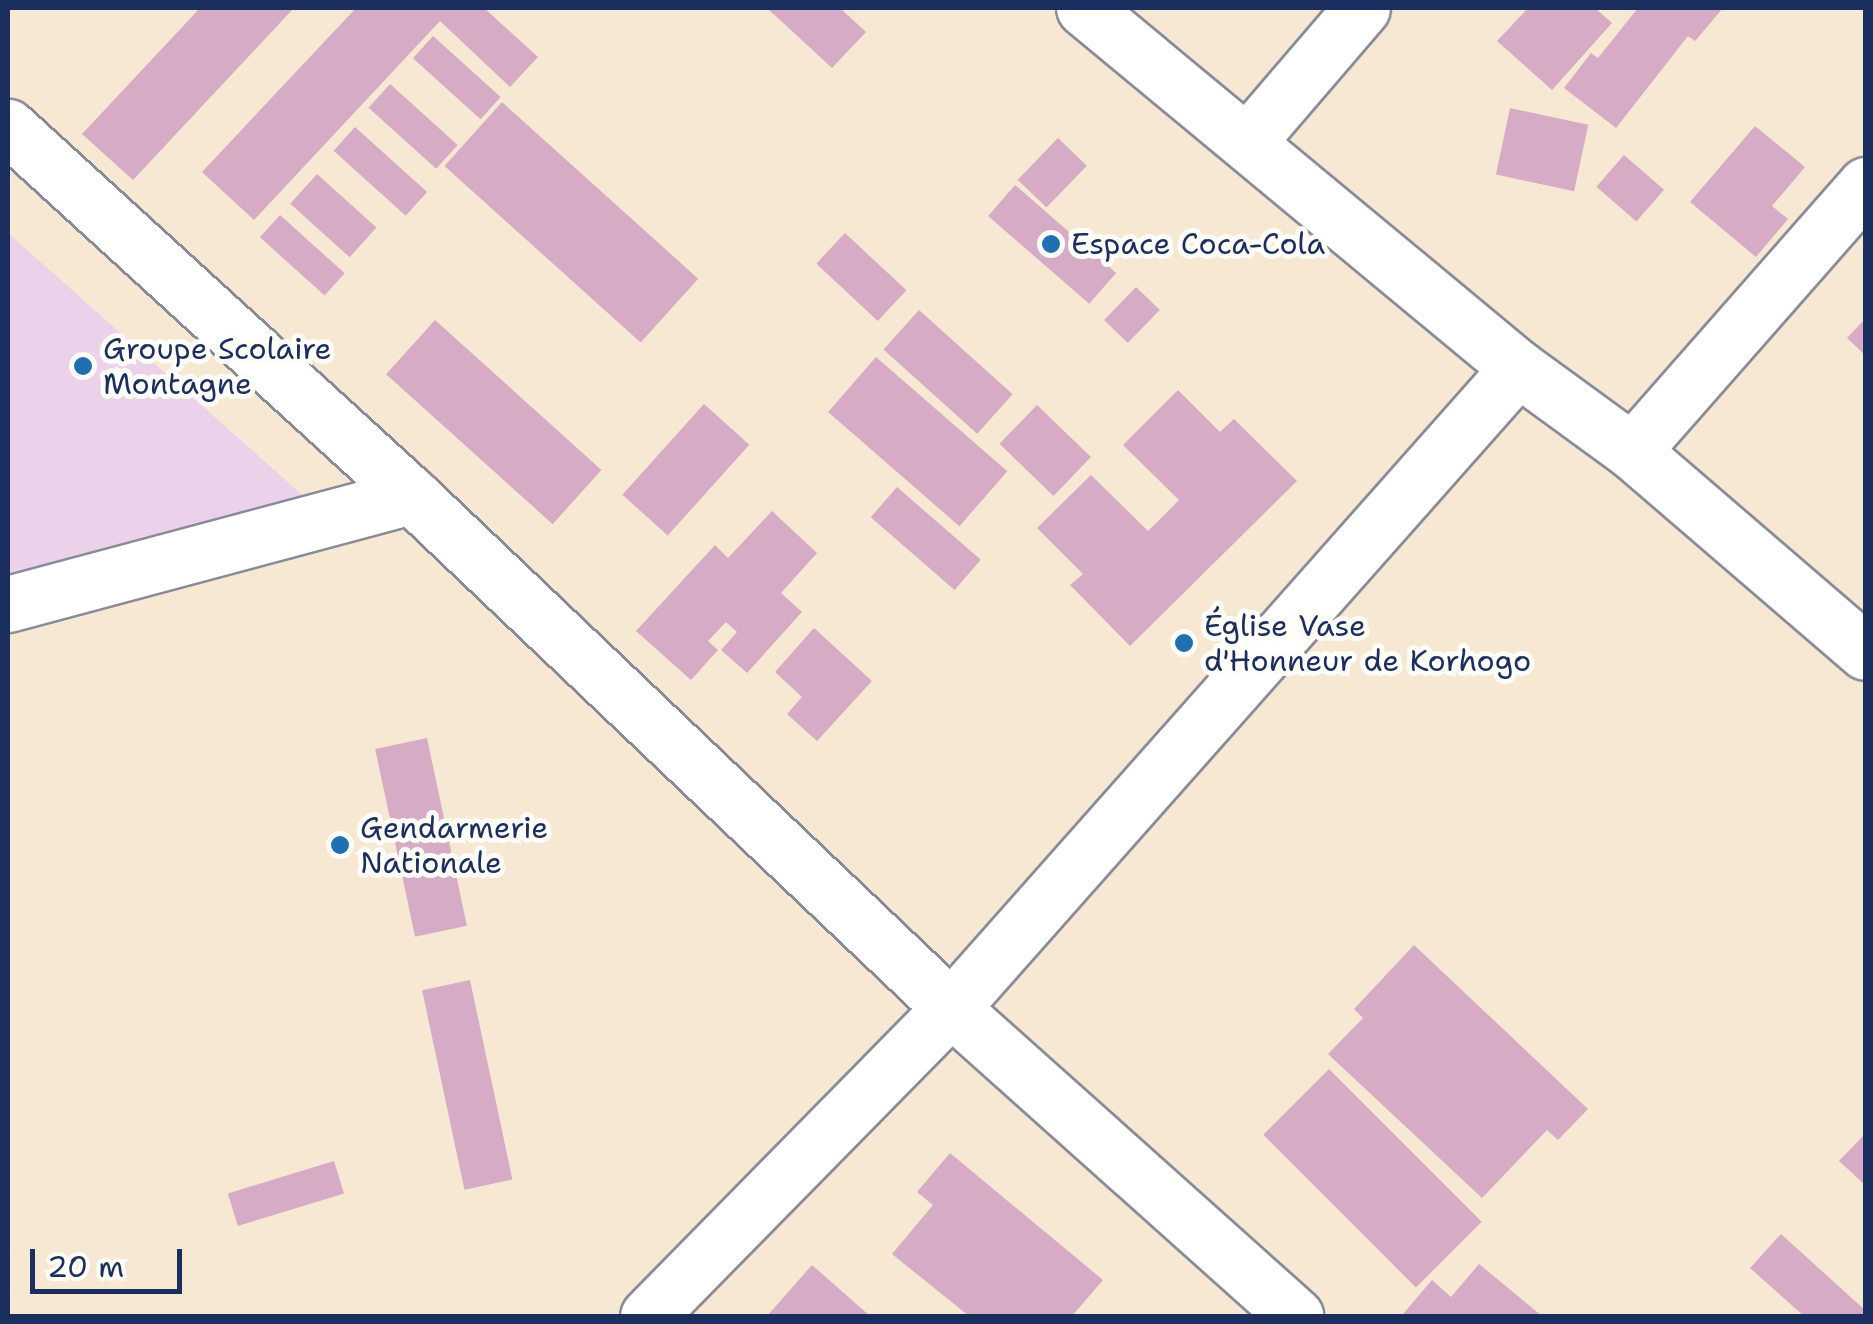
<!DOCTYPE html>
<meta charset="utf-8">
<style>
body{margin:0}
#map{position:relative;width:1873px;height:1324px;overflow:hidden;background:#f7e8d3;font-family:"Shantell Sans",sans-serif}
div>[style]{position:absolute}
.built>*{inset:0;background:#ecd1ea}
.building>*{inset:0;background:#d6abc5;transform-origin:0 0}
.roads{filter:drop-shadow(2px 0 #898c98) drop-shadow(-2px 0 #898c98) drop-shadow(0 2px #898c98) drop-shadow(0 -2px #898c98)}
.minor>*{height:55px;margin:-27.5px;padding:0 27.5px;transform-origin:27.5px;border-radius:27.5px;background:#fff}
.major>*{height:55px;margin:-27.5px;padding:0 27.5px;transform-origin:27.5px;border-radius:27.5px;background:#fff}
.dots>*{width:28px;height:28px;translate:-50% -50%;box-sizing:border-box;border:5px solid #fdfcf7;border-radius:50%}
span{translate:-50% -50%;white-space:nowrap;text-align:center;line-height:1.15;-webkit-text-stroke:10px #fdfcf7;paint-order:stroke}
.poi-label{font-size:30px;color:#1b2f5e}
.left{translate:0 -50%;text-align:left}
.frame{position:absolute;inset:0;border:10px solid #1b2f5e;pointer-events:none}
.scale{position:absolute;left:30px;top:1249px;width:152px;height:45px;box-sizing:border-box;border:5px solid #1b2f5e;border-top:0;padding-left:12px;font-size:30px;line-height:35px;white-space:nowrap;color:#1b2f5e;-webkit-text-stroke:8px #fdfcf7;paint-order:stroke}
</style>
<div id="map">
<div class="built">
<div style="clip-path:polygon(8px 233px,308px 500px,8px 577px)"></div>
</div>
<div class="building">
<div style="clip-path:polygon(200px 8px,294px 8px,133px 180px,82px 134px)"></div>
<div style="clip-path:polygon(356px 8px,484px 8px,538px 57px,510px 87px,440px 21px,254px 220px,202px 172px)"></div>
<div style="clip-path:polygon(767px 8px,840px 8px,866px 32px,832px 68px)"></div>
<div style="clip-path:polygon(1528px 8px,1595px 8px,1612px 23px,1552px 90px,1497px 41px)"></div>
<div style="clip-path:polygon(1638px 8px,1723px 8px,1695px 41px,1688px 36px,1616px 128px,1564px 88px,1591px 53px,1598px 58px)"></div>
<div style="left:433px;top:36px;width:91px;height:30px;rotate:42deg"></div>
<div style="left:390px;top:84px;width:91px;height:32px;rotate:42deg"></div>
<div style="left:502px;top:102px;width:264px;height:86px;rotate:42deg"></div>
<div style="left:1510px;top:108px;width:80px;height:68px;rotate:12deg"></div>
<div style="clip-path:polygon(1755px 126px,1805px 167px,1772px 206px,1788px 219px,1756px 257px,1690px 202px)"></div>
<div style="left:355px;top:127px;width:97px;height:32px;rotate:42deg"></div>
<div style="left:1058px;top:138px;width:40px;height:58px;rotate:44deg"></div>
<div style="left:1624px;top:155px;width:53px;height:42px;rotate:41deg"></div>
<div style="left:317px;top:174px;width:80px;height:40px;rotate:42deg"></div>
<div style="left:1015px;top:185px;width:134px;height:41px;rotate:41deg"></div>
<div style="left:280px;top:215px;width:87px;height:30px;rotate:42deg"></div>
<div style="left:845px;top:233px;width:84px;height:42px;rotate:43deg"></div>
<div style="left:1136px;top:287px;width:33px;height:46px;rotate:44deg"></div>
<div style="left:919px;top:310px;width:126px;height:53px;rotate:42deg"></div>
<div style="clip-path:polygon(1866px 318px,1866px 356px,1847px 338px)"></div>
<div style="left:435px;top:320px;width:224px;height:73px;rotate:42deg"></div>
<div style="left:876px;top:357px;width:174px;height:73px;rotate:41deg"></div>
<div style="clip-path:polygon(1178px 390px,1220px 432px,1234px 419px,1297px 481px,1130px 646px,1070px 585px,1083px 574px,1037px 528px,1091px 475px,1148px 531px,1179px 500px,1123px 445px)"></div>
<div style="left:704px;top:404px;width:61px;height:122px;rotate:42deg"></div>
<div style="left:1037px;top:405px;width:75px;height:54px;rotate:44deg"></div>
<div style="left:897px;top:487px;width:111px;height:40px;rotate:41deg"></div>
<div style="clip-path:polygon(772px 511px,817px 553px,781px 593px,802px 612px,747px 673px,721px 650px,737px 632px,726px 622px,708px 641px,718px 650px,691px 680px,636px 631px,715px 545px,728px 558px)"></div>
<div style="clip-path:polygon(814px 628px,872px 681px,817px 741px,787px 714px,802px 697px,775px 672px)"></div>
<div style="left:427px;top:738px;width:192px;height:53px;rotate:78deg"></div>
<div style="clip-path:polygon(1414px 945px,1588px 1109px,1558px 1140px,1547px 1130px,1482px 1198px,1328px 1054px,1363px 1018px,1354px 1009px)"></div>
<div style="left:470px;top:980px;width:204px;height:49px;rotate:78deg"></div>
<div style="left:1329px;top:1069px;width:216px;height:93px;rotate:45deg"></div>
<div style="clip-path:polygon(1866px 1133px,1866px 1182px,1864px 1184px,1839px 1161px)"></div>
<div style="clip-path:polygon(950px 1153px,1103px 1280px,1072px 1316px,969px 1316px,892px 1254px,933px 1205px,917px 1192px)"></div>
<div style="left:334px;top:1161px;width:34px;height:111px;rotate:73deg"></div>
<div style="clip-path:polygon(1781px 1234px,1866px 1311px,1866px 1316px,1804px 1316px,1750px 1268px)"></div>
<div style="clip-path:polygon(1479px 1264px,1542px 1316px,1403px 1314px,1432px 1280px,1451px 1297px)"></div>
<div style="clip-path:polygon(812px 1265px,870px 1316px,767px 1316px)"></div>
</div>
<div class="roads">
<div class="minor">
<div style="left:8px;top:127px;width:547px;rotate:42.41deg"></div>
<div style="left:412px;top:496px;width:743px;rotate:43.53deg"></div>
<div style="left:951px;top:1008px;width:462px;rotate:41.8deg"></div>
<div style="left:1248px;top:141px;width:175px;rotate:-49.4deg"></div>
<div style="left:1632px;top:451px;width:354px;rotate:-48.7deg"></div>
<div style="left:8px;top:604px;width:418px;rotate:-15deg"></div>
<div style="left:648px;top:1316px;width:432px;rotate:-45.5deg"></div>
<div style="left:951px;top:1008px;width:855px;rotate:-48.46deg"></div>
</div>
<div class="major">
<div style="left:1084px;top:8px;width:564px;rotate:39.68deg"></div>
<div style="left:1518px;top:368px;width:141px;rotate:36.1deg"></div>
<div style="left:1632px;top:451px;width:308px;rotate:40.7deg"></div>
</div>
</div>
<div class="dots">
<div style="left:1051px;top:244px;background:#1f6fb2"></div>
<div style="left:83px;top:366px;background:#1f6fb2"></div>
<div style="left:1184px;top:643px;background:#1f6fb2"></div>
<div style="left:340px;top:845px;background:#1f6fb2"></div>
</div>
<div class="poi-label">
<span class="left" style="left:1071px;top:244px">Espace Coca-Cola</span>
<span class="left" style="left:103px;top:366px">Groupe Scolaire<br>Montagne</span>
<span class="left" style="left:1204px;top:643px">Église Vase<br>d'Honneur de Korhogo</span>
<span class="left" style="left:360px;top:845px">Gendarmerie<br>Nationale</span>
</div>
<div class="frame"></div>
<div class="scale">20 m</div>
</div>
